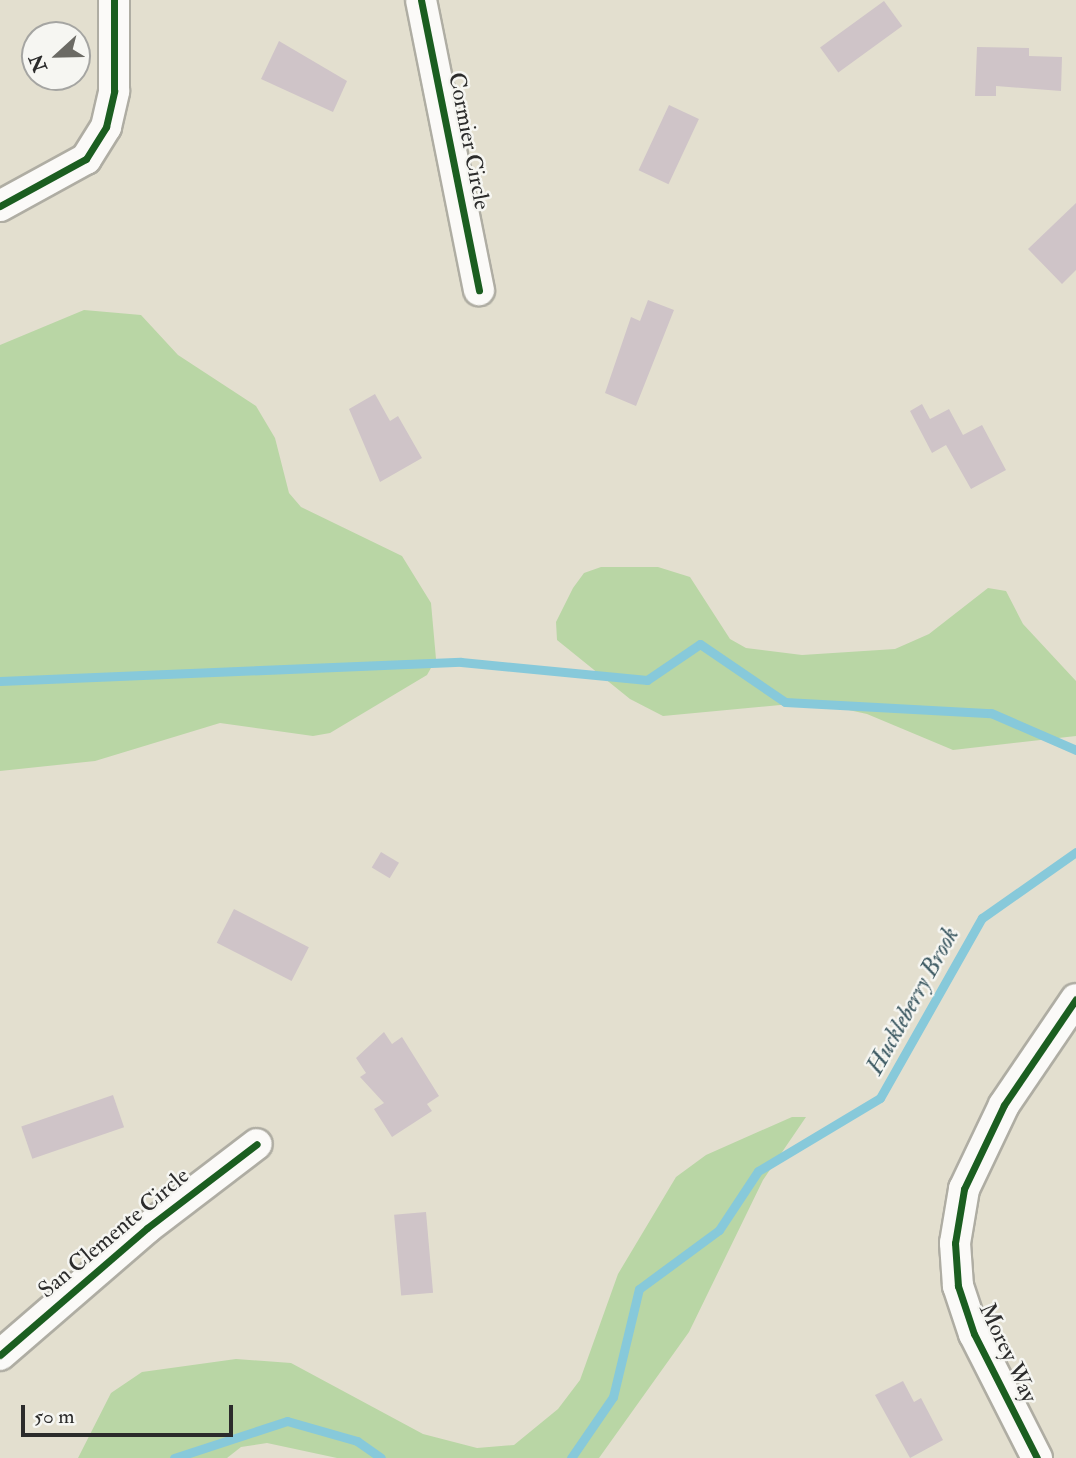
<!DOCTYPE html>
<style>
body{margin:0}
#map{position:relative;width:1076px;height:1458px;overflow:hidden;background:#e3dfcf;font-family:"IM FELL Double Pica",serif}
div>[style]{position:absolute}
.green>*{inset:0;background:#b9d6a5}
.stream>*{height:9px;margin:-4.5px;padding:0 4.5px;transform-origin:4.5px;border-radius:4.5px;background:#87c9da}
.building>*{inset:0;background:#cfc4c8;transform-origin:0 0}
.roads{filter:drop-shadow(2px 0 #afada3) drop-shadow(-2px 0 #afada3) drop-shadow(0 2px #afada3) drop-shadow(0 -2px #afada3)}
.street>*{height:30px;margin:-15px;padding:0 15px;transform-origin:15px;border-radius:15px;background:#fbfaf8}
.cycleway>*{height:7px;margin:-3.5px;padding:0 3.5px;transform-origin:3.5px;border-radius:3.5px;background:#1b5e20}
span{translate:-50% -50%;white-space:nowrap;text-align:center;line-height:1.15;-webkit-text-stroke:5px #f6f6f2;paint-order:stroke}
.street-label{font-size:23px;color:#2b2b2b}
.water-label{font-size:24px;color:#3b5861;font-style:italic}
.north{position:absolute;left:21px;top:21px;width:70px;height:70px;box-sizing:border-box;background:#f6f6f2;border:2px solid #a5a5a2;border-radius:50%;rotate:248deg;font-size:19px;font-weight:700;line-height:28px;text-align:center;color:#2b2b2b}
.north::after{content:'';display:block;margin:auto;width:24px;height:32px;background:#6b6a64;clip-path:polygon(50% 0,100% 100%,50% 72%,0 100%)}
.scale{position:absolute;left:21px;top:1405px;width:212px;height:32px;box-sizing:border-box;border:4px solid #2b2b2b;border-top:0;padding-left:9px;font-size:21px;line-height:24px;white-space:nowrap;color:#2b2b2b;-webkit-text-stroke:5px #f6f6f2;paint-order:stroke}
</style>
<div id="map">
<div class="green">
<div style="clip-path:polygon(84px 310px,141px 315px,178px 355px,256px 406px,275px 438px,289px 493px,301px 507px,402px 556px,431px 603px,436px 659px,427px 675px,330px 733px,313px 736px,220px 723px,95px 761px,0 771px,0 345px)"></div>
<div style="clip-path:polygon(601px 567px,658px 567px,690px 577px,730px 639px,746px 648px,802px 655px,895px 649px,929px 634px,988px 588px,1006px 591px,1023px 624px,1076px 681px,1076px 736px,953px 750px,867px 714px,812px 702px,663px 716px,630px 699px,557px 640px,556px 622px,573px 588px,584px 573px)"></div>
<div style="clip-path:polygon(792px 1117px,806px 1117px,763px 1180px,689px 1332px,599px 1458px,337px 1458px,267px 1443px,241px 1447px,227px 1458px,78px 1458px,111px 1393px,142px 1372px,236px 1359px,291px 1363px,423px 1434px,477px 1448px,514px 1445px,558px 1409px,580px 1380px,618px 1274px,676px 1177px,706px 1155px)"></div>
</div>
<div class="stream">
<div style="left:0;top:681px;width:461px;rotate:-2.4deg"></div>
<div style="left:461px;top:662px;width:187px;rotate:5.5deg"></div>
<div style="left:647px;top:680px;width:64px;rotate:-34.2deg"></div>
<div style="left:700px;top:644px;width:103px;rotate:34.3deg"></div>
<div style="left:785px;top:702px;width:206px;rotate:3.1deg"></div>
<div style="left:991px;top:713px;width:93px;rotate:23.5deg"></div>
<div style="left:174px;top:1458px;width:119px;rotate:-18.1deg"></div>
<div style="left:287px;top:1421px;width:73px;rotate:15.9deg"></div>
<div style="left:357px;top:1441px;width:29px;rotate:35deg"></div>
<div style="left:571px;top:1458px;width:74px;rotate:-55.5deg"></div>
<div style="left:613px;top:1397px;width:111px;rotate:-76.5deg"></div>
<div style="left:639px;top:1289px;width:99px;rotate:-36.4deg"></div>
<div style="left:719px;top:1230px;width:71px;rotate:-56.5deg"></div>
<div style="left:758px;top:1171px;width:142px;rotate:-30.9deg"></div>
<div style="left:880px;top:1098px;width:207px;rotate:-60.5deg"></div>
<div style="left:982px;top:918px;width:115px;rotate:-35.1deg"></div>
</div>
<div class="building">
<div style="left:884px;top:1px;width:31px;height:79px;rotate:54deg"></div>
<div style="clip-path:polygon(279px 41px,347px 81px,333px 112px,261px 79px)"></div>
<div style="clip-path:polygon(977px 47px,1029px 48px,1029px 56px,1062px 57px,1061px 91px,996px 86px,996px 96px,975px 96px)"></div>
<div style="left:669px;top:105px;width:33px;height:72px;rotate:25deg"></div>
<div style="clip-path:polygon(1076px 203px,1076px 270px,1062px 284px,1028px 249px)"></div>
<div style="clip-path:polygon(648px 300px,674px 310px,636px 406px,605px 393px,631px 317px,640px 321px)"></div>
<div style="clip-path:polygon(375px 394px,390px 421px,398px 416px,422px 458px,380px 482px,349px 409px)"></div>
<div style="clip-path:polygon(922px 404px,930px 419px,949px 409px,963px 435px,982px 425px,1006px 470px,971px 489px,946px 445px,932px 453px,910px 411px)"></div>
<div style="left:381px;top:852px;width:21px;height:18px;rotate:31deg"></div>
<div style="left:234px;top:909px;width:84px;height:38px;rotate:27deg"></div>
<div style="clip-path:polygon(384px 1032px,392px 1044px,402px 1037px,439px 1096px,427px 1104px,432px 1111px,392px 1137px,374px 1109px,384px 1103px,360px 1077px,366px 1073px,356px 1058px)"></div>
<div style="left:113px;top:1095px;width:34px;height:97px;rotate:71deg"></div>
<div style="left:426px;top:1212px;width:81px;height:32px;rotate:85deg"></div>
<div style="clip-path:polygon(903px 1381px,914px 1402px,921px 1398px,943px 1440px,910px 1458px,875px 1395px)"></div>
</div>
<div class="roads">
<div class="street">
<div style="left:421px;top:0;width:296px;rotate:78.7deg"></div>
<div style="left:0;top:206px;width:98px;rotate:-28.7deg"></div>
<div style="left:86px;top:159px;width:38px;rotate:-58deg"></div>
<div style="left:106px;top:127px;width:37px;rotate:-77deg"></div>
<div style="left:114px;top:91px;width:91px;rotate:-90deg"></div>
<div style="left:0;top:1355px;width:194px;rotate:-40.8deg"></div>
<div style="left:147px;top:1228px;width:138px;rotate:-37.4deg"></div>
<div style="left:1037px;top:1458px;width:139px;rotate:-116.9deg"></div>
<div style="left:974px;top:1334px;width:51px;rotate:-108.4deg"></div>
<div style="left:958px;top:1286px;width:43px;rotate:-94deg"></div>
<div style="left:955px;top:1243px;width:55px;rotate:-80.5deg"></div>
<div style="left:964px;top:1189px;width:93px;rotate:-64.5deg"></div>
<div style="left:1004px;top:1105px;width:128px;rotate:-55.8deg"></div>
</div>
</div>
<div class="cycleway">
<div style="left:421px;top:0;width:296px;rotate:78.7deg"></div>
<div style="left:0;top:206px;width:98px;rotate:-28.7deg"></div>
<div style="left:86px;top:159px;width:38px;rotate:-58deg"></div>
<div style="left:106px;top:127px;width:37px;rotate:-77deg"></div>
<div style="left:114px;top:91px;width:91px;rotate:-90deg"></div>
<div style="left:0;top:1355px;width:194px;rotate:-40.8deg"></div>
<div style="left:147px;top:1228px;width:138px;rotate:-37.4deg"></div>
<div style="left:1037px;top:1458px;width:139px;rotate:-116.9deg"></div>
<div style="left:974px;top:1334px;width:51px;rotate:-108.4deg"></div>
<div style="left:958px;top:1286px;width:43px;rotate:-94deg"></div>
<div style="left:955px;top:1243px;width:55px;rotate:-80.5deg"></div>
<div style="left:964px;top:1189px;width:93px;rotate:-64.5deg"></div>
<div style="left:1004px;top:1105px;width:128px;rotate:-55.8deg"></div>
</div>
<div class="street-label">
<span style="left:469px;top:141px;rotate:79deg">Cormier Circle</span>
<span style="left:114px;top:1233px;rotate:-40deg">San Clemente Circle</span>
<span style="left:1008px;top:1353px;rotate:65deg">Morey Way</span>
</div>
<div class="water-label">
<span style="left:913px;top:1001px;rotate:-61deg">Huckleberry Brook</span>
</div>
<div class="north">N</div>
<div class="scale">50 m</div>
</div>
